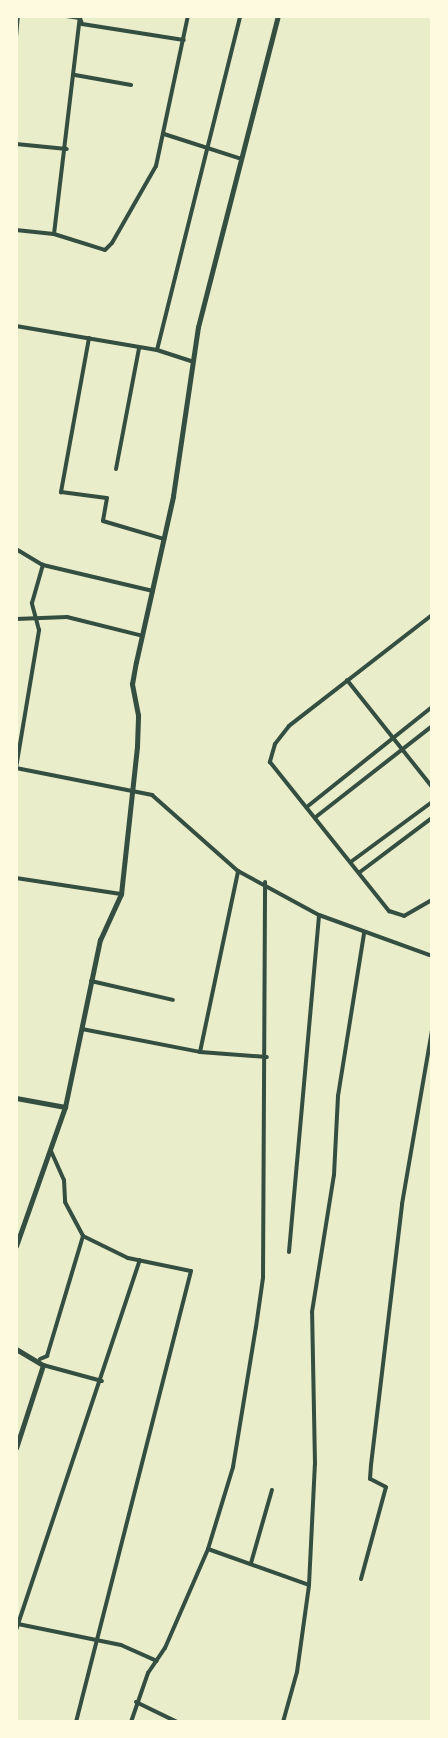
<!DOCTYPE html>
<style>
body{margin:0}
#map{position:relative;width:448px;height:1738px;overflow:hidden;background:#e9edc9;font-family:"PT Serif",serif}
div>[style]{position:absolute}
.minor>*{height:4px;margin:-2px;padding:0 2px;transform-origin:2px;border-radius:2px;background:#344e41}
.tertiary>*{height:5px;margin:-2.5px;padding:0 2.5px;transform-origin:2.5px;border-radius:2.5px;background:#344e41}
span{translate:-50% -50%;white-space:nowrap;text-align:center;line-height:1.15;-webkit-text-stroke:4px #fefae0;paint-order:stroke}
.frame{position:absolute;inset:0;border:18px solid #fefae0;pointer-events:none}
</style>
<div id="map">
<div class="minor">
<div style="left:66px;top:16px;width:14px;rotate:8deg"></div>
<div style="left:80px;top:18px;width:6px;rotate:72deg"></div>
<div style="left:82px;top:24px;width:103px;rotate:8.9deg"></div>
<div style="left:16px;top:37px;width:21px;rotate:-85deg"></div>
<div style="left:75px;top:75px;width:57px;rotate:10.1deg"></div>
<div style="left:164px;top:134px;width:82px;rotate:17.8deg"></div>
<div style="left:16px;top:144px;width:51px;rotate:5.6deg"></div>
<div style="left:16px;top:230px;width:38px;rotate:6deg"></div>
<div style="left:54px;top:234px;width:53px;rotate:17.4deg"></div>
<div style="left:105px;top:250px;width:10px;rotate:-45deg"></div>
<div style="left:112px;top:243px;width:89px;rotate:-60.3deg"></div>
<div style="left:156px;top:166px;width:153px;rotate:-78deg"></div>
<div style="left:54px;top:234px;width:220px;rotate:-83.2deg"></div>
<div style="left:16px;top:326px;width:143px;rotate:9.7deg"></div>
<div style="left:157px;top:350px;width:38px;rotate:18deg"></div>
<div style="left:89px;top:338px;width:157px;rotate:100.3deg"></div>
<div style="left:61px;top:492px;width:46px;rotate:7.4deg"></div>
<div style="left:107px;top:498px;width:23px;rotate:100deg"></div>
<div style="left:103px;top:521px;width:64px;rotate:16.4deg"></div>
<div style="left:157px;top:350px;width:344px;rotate:-76deg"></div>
<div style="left:116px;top:469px;width:123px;rotate:-79.2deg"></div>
<div style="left:16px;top:549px;width:31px;rotate:31deg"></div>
<div style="left:43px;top:565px;width:113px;rotate:13.3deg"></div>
<div style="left:432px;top:615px;width:181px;rotate:142.2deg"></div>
<div style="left:289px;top:726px;width:23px;rotate:128deg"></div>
<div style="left:275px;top:744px;width:19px;rotate:106deg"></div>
<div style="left:270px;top:762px;width:191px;rotate:51.4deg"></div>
<div style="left:389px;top:911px;width:16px;rotate:18deg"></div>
<div style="left:404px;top:916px;width:32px;rotate:-30deg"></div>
<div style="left:16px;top:619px;width:51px;rotate:-2.2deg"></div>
<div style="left:67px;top:617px;width:78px;rotate:14deg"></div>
<div style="left:347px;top:680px;width:137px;rotate:51.5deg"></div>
<div style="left:16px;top:768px;width:139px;rotate:11.2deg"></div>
<div style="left:152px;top:795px;width:115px;rotate:41.5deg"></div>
<div style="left:238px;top:871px;width:92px;rotate:28.5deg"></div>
<div style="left:319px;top:915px;width:120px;rotate:19.9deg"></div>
<div style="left:16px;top:768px;width:140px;rotate:-80.5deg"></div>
<div style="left:39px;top:630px;width:28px;rotate:-105deg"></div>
<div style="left:32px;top:603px;width:40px;rotate:-74deg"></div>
<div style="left:308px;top:806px;width:159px;rotate:-38.6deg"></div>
<div style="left:317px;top:816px;width:146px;rotate:-38deg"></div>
<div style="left:352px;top:861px;width:99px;rotate:-36.4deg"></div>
<div style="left:360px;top:872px;width:90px;rotate:-36.9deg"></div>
<div style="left:16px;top:878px;width:106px;rotate:8.7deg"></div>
<div style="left:91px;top:981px;width:84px;rotate:13deg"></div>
<div style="left:82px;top:1029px;width:120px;rotate:11deg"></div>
<div style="left:200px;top:1052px;width:67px;rotate:4.3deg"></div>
<div style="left:200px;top:1052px;width:185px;rotate:-78.1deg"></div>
<div style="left:51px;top:1151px;width:32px;rotate:66deg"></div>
<div style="left:64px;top:1180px;width:22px;rotate:87deg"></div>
<div style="left:65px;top:1202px;width:38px;rotate:62deg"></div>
<div style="left:83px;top:1236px;width:50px;rotate:26.1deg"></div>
<div style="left:128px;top:1258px;width:64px;rotate:11.7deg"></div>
<div style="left:191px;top:1271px;width:465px;rotate:104.3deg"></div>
<div style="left:289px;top:1252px;width:338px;rotate:-84.9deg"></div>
<div style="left:40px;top:1359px;width:8px;rotate:-23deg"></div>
<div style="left:47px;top:1356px;width:125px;rotate:-73.3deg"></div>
<div style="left:43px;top:1365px;width:61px;rotate:15.2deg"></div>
<div style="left:208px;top:1549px;width:107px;rotate:19.6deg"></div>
<div style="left:251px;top:1563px;width:76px;rotate:-74deg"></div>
<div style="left:361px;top:1579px;width:95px;rotate:-74.8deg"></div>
<div style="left:386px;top:1487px;width:18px;rotate:-153deg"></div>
<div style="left:370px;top:1479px;width:14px;rotate:-86deg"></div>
<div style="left:371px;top:1465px;width:263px;rotate:-83.2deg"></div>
<div style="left:402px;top:1204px;width:177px;rotate:-80.2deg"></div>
<div style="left:18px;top:1624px;width:105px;rotate:11.5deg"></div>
<div style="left:121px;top:1645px;width:39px;rotate:24deg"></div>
<div style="left:16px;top:1630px;width:390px;rotate:-71.5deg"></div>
<div style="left:136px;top:1702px;width:46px;rotate:26deg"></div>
<div style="left:131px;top:1722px;width:52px;rotate:-70.9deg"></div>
<div style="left:148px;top:1673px;width:30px;rotate:-56deg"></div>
<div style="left:165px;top:1648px;width:108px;rotate:-66.5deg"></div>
<div style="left:208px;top:1549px;width:86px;rotate:-73deg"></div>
<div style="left:233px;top:1467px;width:142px;rotate:-80.7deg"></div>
<div style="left:256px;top:1327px;width:49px;rotate:-81.9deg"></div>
<div style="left:263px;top:1278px;width:396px;rotate:-89.7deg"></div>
<div style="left:283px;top:1722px;width:52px;rotate:-74.4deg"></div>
<div style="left:297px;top:1672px;width:88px;rotate:-82.1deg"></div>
<div style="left:309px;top:1585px;width:121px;rotate:-87.2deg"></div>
<div style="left:315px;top:1464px;width:152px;rotate:-91.1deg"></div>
<div style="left:312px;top:1312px;width:139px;rotate:-80.9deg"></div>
<div style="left:334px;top:1175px;width:79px;rotate:-87.1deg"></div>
<div style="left:338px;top:1096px;width:165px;rotate:-80.9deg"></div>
</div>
<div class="tertiary">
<div style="left:16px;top:1098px;width:50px;rotate:10.4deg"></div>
<div style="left:16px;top:1246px;width:147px;rotate:-70.6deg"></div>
<div style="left:65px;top:1107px;width:171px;rotate:-78.2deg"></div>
<div style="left:100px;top:940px;width:51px;rotate:-65.5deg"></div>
<div style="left:121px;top:894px;width:149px;rotate:-83.8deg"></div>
<div style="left:137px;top:746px;width:31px;rotate:-88deg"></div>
<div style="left:138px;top:715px;width:32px;rotate:-101deg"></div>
<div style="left:132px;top:684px;width:22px;rotate:-80deg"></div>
<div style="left:136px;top:662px;width:170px;rotate:-77.4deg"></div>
<div style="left:173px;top:496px;width:171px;rotate:-81.6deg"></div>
<div style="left:198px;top:327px;width:321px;rotate:-75.6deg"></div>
<div style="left:16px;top:1349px;width:31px;rotate:31deg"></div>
<div style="left:43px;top:1365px;width:87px;rotate:108deg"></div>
</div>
<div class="frame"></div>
</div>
